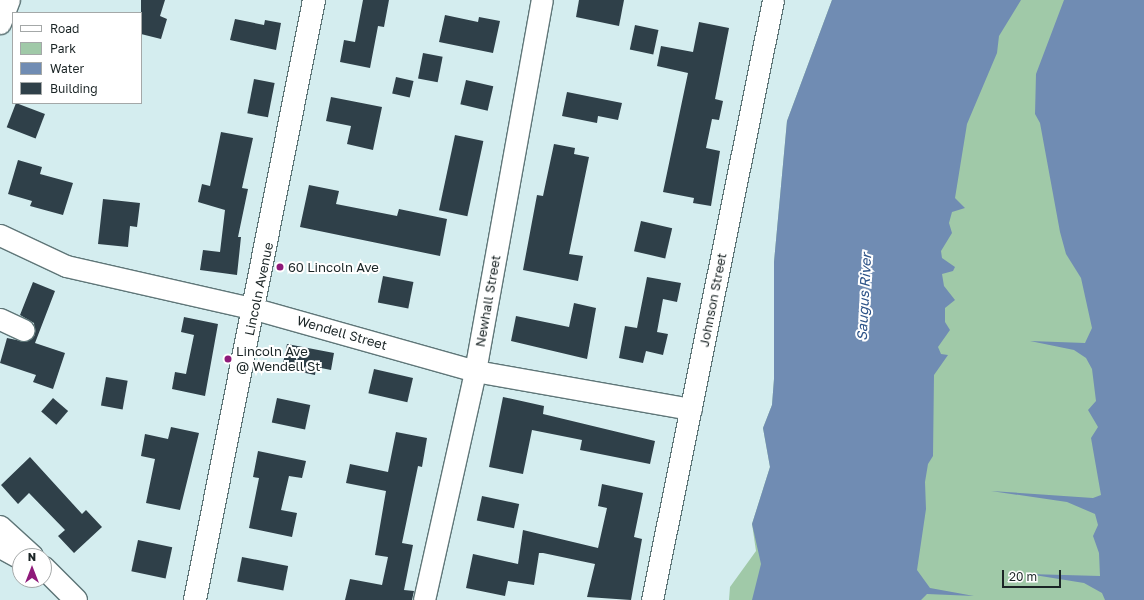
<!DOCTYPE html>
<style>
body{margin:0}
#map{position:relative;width:1144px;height:600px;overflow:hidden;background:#d4edef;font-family:"Golos Text",sans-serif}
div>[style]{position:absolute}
.green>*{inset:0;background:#a0c9a8}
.water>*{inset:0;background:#708cb3}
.building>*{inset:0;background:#2f4049;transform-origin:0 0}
.roads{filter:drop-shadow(1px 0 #5f7678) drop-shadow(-1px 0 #5f7678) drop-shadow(0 1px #5f7678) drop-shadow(0 -1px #5f7678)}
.minor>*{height:21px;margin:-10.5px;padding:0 10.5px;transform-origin:10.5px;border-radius:10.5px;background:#fff}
.major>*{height:22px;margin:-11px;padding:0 11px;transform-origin:11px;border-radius:11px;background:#fff}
.dots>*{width:11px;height:11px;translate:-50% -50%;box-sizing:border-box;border:2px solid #fff;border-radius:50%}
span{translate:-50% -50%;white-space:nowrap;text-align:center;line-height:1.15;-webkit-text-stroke:4px #fff;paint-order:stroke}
.poi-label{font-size:13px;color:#1b2526}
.left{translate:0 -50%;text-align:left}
.street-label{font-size:13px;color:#1b2526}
.water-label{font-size:14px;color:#2d5388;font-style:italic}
.legend{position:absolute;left:12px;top:12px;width:130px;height:92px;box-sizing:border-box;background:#fff;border:1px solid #a4a8a8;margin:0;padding:5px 7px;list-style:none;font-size:12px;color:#1b2526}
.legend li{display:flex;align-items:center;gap:8px;height:20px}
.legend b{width:20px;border:1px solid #a4a8a8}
.north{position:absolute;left:12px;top:548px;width:40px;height:40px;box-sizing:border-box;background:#fff;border:1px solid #a4a8a8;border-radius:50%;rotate:0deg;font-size:11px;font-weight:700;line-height:16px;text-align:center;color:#1b2526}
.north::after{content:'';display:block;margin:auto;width:14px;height:18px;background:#8f1a7a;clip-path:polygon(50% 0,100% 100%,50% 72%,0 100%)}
.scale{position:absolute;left:1002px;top:570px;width:59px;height:18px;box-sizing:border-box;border:2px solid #1b2526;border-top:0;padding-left:5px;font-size:12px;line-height:14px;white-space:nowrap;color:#1b2526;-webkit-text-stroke:3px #fff;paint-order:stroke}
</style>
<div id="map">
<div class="green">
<div style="clip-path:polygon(832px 0,1144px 0,1144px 600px,729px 600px,730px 587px,756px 551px,752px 524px,770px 467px,763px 428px,772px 405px,774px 379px,774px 262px,787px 121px)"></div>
</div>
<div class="water">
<div style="clip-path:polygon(832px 0,1021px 0,999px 36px,997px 53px,967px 124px,955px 198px,965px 208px,952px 212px,949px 223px,952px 233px,941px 251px,942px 258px,955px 267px,953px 271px,942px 274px,944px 286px,955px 300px,945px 308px,945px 322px,950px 330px,938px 347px,941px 354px,948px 355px,934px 375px,933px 456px,928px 464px,925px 482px,926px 509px,917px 570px,930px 588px,974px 596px,927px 594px,921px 600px,752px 600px,761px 564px,752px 524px,770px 467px,763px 428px,772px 405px,774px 379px,774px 262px,787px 121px)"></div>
<div style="clip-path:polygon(1064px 0,1144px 0,1144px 600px,1105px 600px,1102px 593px,1084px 583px,1028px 574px,1100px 576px,1099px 553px,1093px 536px,1098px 525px,1095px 514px,1067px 502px,991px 491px,1093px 498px,1101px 495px,1091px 438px,1098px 427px,1088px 410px,1096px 401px,1092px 369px,1086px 358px,1074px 350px,1030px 341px,1085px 343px,1092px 328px,1081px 278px,1066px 254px,1060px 232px,1040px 123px,1035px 114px,1036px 74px)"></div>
</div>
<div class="building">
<div style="clip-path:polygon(141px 0,165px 0,160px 16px,167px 19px,161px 39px,141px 34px)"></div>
<div style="clip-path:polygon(363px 0,389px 0,384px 27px,378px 26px,370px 68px,340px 62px,344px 40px,355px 42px)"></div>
<div style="clip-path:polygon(579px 0,624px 0,619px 26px,576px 17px)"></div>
<div style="clip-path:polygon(445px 15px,478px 22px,479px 17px,500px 21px,493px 53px,439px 42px)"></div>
<div style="clip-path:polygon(235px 19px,264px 25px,265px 20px,281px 23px,276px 50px,230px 40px)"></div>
<div style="clip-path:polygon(699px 22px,729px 28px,715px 99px,723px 101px,719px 120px,712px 119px,706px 148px,720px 151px,711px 206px,693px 203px,694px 198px,663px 192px,688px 73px,657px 66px,661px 46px,693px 52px)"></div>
<div style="left:635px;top:25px;width:24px;height:25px;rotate:12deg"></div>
<div style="left:423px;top:53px;width:20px;height:26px;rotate:11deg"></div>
<div style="left:396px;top:77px;width:18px;height:17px;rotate:13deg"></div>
<div style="left:254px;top:79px;width:21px;height:35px;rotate:11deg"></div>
<div style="left:466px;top:80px;width:28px;height:25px;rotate:13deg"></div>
<div style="clip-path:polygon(567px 92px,622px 103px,618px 120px,598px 116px,597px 123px,562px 116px)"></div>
<div style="clip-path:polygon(331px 97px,382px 107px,373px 150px,347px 144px,351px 126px,326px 121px)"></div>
<div style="left:16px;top:103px;width:31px;height:26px;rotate:21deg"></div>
<div style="clip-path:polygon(221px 132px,253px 138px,242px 188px,248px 189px,238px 237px,241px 237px,237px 275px,200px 270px,203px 250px,220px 252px,225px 210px,198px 202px,202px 184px,210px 186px)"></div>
<div style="left:455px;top:135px;width:29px;height:77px;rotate:12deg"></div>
<div style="clip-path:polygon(554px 144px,575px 148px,574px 154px,589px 157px,569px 254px,583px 256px,578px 281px,523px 270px,537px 195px,543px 196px)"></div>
<div style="clip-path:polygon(18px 160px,42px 167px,40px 174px,73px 183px,63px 215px,30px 206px,32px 201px,8px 194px)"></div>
<div style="clip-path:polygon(309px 185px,339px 191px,336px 204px,397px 216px,399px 209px,447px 219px,440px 256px,300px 227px)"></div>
<div style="clip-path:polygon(103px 199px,140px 203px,137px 227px,130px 226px,128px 247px,98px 244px)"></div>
<div style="left:641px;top:221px;width:32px;height:31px;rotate:13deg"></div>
<div style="left:383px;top:276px;width:31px;height:27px;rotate:11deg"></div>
<div style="clip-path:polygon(647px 277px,681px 283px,677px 302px,663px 299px,657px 332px,668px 334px,663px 355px,646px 351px,643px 363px,619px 358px,625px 326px,637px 328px)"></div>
<div style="clip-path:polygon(33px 282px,55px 291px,35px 343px,65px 353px,53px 389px,33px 382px,36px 375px,0 363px,7px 338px,26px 342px,35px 335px,34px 323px,20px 315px)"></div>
<div style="clip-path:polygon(574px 303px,596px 308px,587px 359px,511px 341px,516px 316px,569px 327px)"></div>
<div style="clip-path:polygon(184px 317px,218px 324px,205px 396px,172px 389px,175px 372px,186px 374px,194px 335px,181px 332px)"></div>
<div style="clip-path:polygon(287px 344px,334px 353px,331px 370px,316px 367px,315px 375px,282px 368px)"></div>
<div style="left:374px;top:369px;width:40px;height:25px;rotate:13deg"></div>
<div style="left:106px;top:377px;width:22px;height:29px;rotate:10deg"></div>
<div style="clip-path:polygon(503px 397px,544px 406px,543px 414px,655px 441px,650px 464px,580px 450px,582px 440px,532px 430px,523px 474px,489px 467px)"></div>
<div style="left:53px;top:398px;width:20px;height:18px;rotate:41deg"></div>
<div style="left:277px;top:398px;width:34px;height:25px;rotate:12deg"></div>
<div style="clip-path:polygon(171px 427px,199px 433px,180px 510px,146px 503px,155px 459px,141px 456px,145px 434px,168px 439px)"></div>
<div style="clip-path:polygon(396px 432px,427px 438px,422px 467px,418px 466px,402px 543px,413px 545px,404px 590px,414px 591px,412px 600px,345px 600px,350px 579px,382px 585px,388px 557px,375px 555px,386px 491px,346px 483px,350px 464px,388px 472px)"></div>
<div style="clip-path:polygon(258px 451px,306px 461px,302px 478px,289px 476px,281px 510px,297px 513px,292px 537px,249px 528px,259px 478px,253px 477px)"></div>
<div style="clip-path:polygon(30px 457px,82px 514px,86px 510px,102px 527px,74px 553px,58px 536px,65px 530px,29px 493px,18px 504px,1px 485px)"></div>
<div style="clip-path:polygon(602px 484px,643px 493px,634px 537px,642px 539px,631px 600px,587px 597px,595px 564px,543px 553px,539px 553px,534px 585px,508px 581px,505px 596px,466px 588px,473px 554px,518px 564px,523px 530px,598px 548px,607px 508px,598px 506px)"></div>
<div style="left:482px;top:496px;width:38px;height:25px;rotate:12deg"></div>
<div style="left:138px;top:540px;width:35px;height:32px;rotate:12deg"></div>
<div style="left:242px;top:557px;width:47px;height:25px;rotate:11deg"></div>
</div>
<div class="roads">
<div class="minor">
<div style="left:0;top:23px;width:25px;rotate:-69deg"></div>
<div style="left:0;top:235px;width:73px;rotate:25.2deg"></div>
<div style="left:66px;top:266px;width:194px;rotate:12.8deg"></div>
<div style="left:255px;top:309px;width:229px;rotate:15.7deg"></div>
<div style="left:475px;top:371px;width:219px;rotate:10deg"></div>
<div style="left:0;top:319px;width:26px;rotate:25deg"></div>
<div style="left:0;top:547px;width:23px;rotate:29deg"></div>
<div style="left:424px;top:600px;width:235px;rotate:-77.4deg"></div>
<div style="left:475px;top:371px;width:377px;rotate:-79.8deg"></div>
<div style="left:652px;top:600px;width:612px;rotate:-78.6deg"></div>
</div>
<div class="major">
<div style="left:0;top:527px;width:43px;rotate:42.2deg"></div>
<div style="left:44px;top:568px;width:45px;rotate:45deg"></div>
<div style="left:195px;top:600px;width:612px;rotate:-78.78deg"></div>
</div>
</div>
<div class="dots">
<div style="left:280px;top:267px;background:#8f1a7a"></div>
<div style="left:228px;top:359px;background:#8f1a7a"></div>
</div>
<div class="poi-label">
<span class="left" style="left:288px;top:267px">60 Lincoln Ave</span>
<span class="left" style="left:236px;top:359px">Lincoln Ave<br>@ Wendell St</span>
</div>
<div class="street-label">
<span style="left:259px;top:289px;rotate:-78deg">Lincoln Avenue</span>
<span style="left:713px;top:300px;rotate:-79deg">Johnson Street</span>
<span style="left:488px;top:301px;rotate:-80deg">Newhall Street</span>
<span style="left:342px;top:333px;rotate:16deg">Wendell Street</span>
</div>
<div class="water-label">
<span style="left:864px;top:297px;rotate:-87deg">Saugus River</span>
</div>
<ul class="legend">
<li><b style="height:5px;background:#fff"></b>Road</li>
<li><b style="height:11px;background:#a0c9a8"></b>Park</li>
<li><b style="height:11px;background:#708cb3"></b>Water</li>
<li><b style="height:11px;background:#2f4049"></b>Building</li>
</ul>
<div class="north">N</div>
<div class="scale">20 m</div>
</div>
